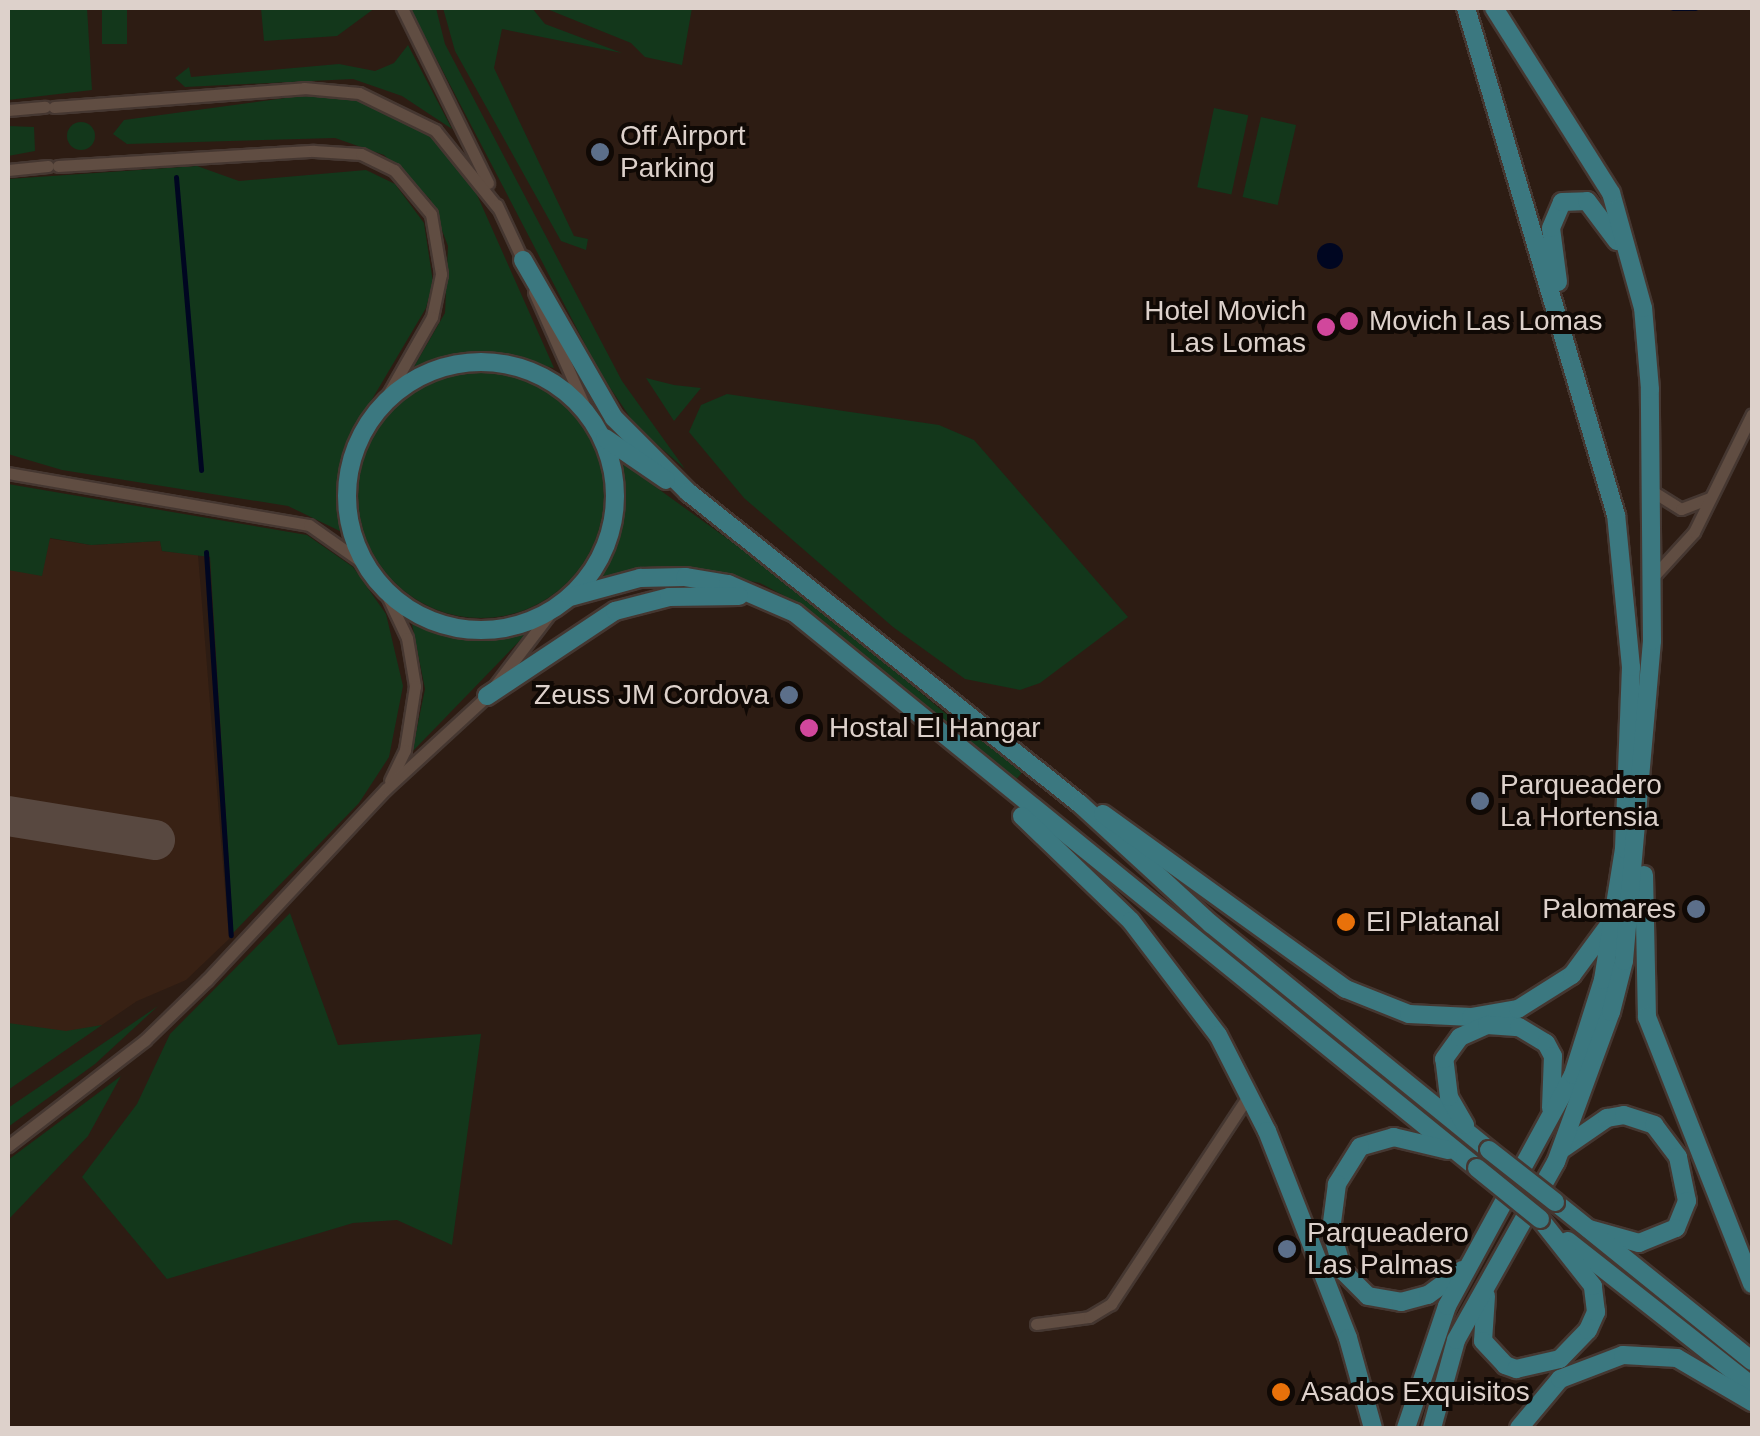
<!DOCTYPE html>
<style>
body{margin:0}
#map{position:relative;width:1760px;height:1436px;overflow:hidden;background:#2d1c13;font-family:Helvetica,sans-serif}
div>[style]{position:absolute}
.built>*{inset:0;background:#382114}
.green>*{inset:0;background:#13371b;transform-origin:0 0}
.round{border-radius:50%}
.water>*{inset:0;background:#000621}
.stream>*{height:5px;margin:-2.5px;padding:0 2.5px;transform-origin:2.5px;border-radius:2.5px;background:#000621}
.taxiway>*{height:40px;margin:-20px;padding:0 20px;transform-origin:20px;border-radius:20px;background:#584840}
.roads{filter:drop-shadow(2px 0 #453731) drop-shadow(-2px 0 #453731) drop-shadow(0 2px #453731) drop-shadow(0 -2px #453731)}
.minor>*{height:11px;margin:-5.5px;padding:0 5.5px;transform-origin:5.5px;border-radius:5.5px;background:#604d42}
.primary>*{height:18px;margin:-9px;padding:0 9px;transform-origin:9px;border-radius:9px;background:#3b7880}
.primary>.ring{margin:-9px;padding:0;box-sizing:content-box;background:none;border:18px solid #3b7880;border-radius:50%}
.bridges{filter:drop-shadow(2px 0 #453731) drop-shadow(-2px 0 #453731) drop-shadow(0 2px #453731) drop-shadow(0 -2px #453731)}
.primary-bridge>*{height:18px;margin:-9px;padding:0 9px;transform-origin:9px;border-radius:9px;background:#3b7880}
.dots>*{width:28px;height:28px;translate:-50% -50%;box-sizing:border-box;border:5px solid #100905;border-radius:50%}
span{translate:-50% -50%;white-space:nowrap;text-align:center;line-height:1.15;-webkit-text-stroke:8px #100905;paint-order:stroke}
.poi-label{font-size:28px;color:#ddd1cb}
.left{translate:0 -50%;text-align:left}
.right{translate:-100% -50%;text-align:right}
.frame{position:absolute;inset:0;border:10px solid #ddd1cb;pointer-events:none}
</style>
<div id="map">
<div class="built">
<div style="clip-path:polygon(8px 532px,91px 545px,160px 541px,162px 551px,198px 555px,229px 939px,186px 980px,137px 1001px,52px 1059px,8px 1052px)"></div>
</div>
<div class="green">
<div style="clip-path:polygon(8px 8px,87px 8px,92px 90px,8px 100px)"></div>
<div style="left:102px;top:8px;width:25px;height:36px"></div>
<div style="clip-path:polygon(261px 8px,375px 8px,337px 36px,264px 41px)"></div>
<div style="clip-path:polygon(410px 8px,436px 8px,445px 44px,622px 381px,685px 469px,636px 426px,600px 373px)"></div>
<div style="clip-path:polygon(443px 8px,532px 8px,545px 24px,622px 53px,502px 29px,494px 68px,574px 236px,588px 239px,586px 250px,561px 241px,455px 51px)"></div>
<div style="clip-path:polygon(692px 8px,682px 65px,645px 57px,631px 43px,547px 9px)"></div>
<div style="clip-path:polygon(408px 45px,452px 129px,402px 96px,353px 79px,185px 87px,175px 78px,189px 67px,191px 77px,339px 64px,375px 71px,394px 63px)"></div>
<div style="clip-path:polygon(315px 94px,373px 103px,439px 142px,474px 188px,554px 368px,483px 351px,412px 370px,445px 313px,448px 246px,430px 199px,384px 155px,335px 138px,127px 144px,113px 134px,124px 120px)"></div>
<div style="left:1214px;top:108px;width:35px;height:81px;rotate:12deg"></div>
<div style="left:1261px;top:117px;width:36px;height:82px;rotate:13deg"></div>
<div class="round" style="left:67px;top:122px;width:28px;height:28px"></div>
<div style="clip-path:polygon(8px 126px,34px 127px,35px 151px,8px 156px)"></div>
<div style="clip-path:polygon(197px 166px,239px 181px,366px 170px,395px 184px,424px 223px,433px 282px,426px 308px,345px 445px,337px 504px,344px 533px,288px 506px,62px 470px,8px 454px,8px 179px)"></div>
<div class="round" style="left:358px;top:372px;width:246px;height:246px"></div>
<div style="clip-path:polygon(646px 378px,674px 385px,701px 388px,674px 421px)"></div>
<div style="clip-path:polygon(727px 394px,939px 425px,974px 440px,1128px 617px,1040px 683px,1020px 690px,965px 679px,893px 627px,744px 498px,689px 432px,701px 405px)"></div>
<div style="clip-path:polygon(621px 462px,800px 591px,945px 713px,1025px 769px,1014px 782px,792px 600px,760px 583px,679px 567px,590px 585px,621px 523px)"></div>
<div style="clip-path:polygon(8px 484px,307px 535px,353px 567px,386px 614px,403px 686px,389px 757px,359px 803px,233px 933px,210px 557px,162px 551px,160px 541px,91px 545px,50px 538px,42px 576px,8px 570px)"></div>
<div style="clip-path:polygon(412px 624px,467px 638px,529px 631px,412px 752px,425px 689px)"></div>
<div style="clip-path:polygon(290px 913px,338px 1045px,481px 1034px,452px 1245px,397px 1220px,353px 1223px,167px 1279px,82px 1177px,137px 1104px,170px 1034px)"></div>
<div style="clip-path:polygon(158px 1006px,95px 1064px,8px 1127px,8px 1108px)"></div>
<div style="clip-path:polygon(8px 1023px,66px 1031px,102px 1025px,8px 1090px)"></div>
<div style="clip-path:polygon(121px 1076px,88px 1136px,8px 1220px,8px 1160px)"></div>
</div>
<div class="water">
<div class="round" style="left:1317px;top:243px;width:26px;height:26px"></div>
</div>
<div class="stream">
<div style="left:1673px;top:8px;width:22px"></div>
<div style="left:176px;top:177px;width:294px;rotate:85.1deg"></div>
<div style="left:206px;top:552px;width:384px;rotate:86.3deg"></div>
</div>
<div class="taxiway">
<div style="left:8px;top:816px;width:149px;rotate:9.3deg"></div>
</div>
<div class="roads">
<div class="minor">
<div style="left:402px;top:8px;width:195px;rotate:63.8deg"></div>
<div style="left:54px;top:107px;width:251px;rotate:-4.3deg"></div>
<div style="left:304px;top:88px;width:55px;rotate:5.2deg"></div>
<div style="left:359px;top:93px;width:85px;rotate:26deg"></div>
<div style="left:435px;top:130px;width:100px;rotate:51.1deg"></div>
<div style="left:8px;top:110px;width:37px;rotate:-5deg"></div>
<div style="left:58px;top:166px;width:256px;rotate:-3.4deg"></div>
<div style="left:314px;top:151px;width:47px;rotate:3.7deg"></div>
<div style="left:361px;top:154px;width:37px;rotate:26deg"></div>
<div style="left:394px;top:170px;width:57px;rotate:49.9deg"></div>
<div style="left:431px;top:214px;width:61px;rotate:80.5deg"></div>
<div style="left:441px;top:274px;width:44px;rotate:101.8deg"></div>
<div style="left:432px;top:317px;width:105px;rotate:119.7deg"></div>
<div style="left:8px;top:170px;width:40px;rotate:-5.7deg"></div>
<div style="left:497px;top:205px;width:66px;rotate:65deg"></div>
<div style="left:534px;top:292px;width:133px;rotate:66.1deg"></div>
<div style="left:8px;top:473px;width:305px;rotate:9.8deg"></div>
<div style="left:309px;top:525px;width:70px;rotate:35.1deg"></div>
<div style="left:1652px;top:491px;width:34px;rotate:32deg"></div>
<div style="left:1681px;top:509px;width:31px;rotate:-21deg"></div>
<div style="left:1652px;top:578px;width:62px;rotate:-47.6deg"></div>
<div style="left:1694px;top:532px;width:131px;rotate:-63.8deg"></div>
<div style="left:383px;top:587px;width:56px;rotate:64.8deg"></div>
<div style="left:407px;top:638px;width:49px;rotate:80.5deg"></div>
<div style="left:415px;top:686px;width:65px;rotate:98.9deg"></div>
<div style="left:405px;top:750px;width:34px;rotate:116deg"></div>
<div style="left:8px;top:1146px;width:173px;rotate:-37.7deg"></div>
<div style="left:145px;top:1040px;width:86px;rotate:-44.1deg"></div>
<div style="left:207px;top:980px;width:262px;rotate:-46.9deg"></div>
<div style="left:386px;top:789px;width:137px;rotate:-42.6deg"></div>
<div style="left:487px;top:696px;width:111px;rotate:-52.7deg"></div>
<div style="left:1036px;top:1324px;width:53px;rotate:-7.5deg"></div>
<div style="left:1089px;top:1317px;width:26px;rotate:-31deg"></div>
<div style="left:1111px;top:1304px;width:253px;rotate:-56.6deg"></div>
</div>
<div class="primary">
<div style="left:523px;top:260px;width:182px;rotate:60.1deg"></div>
<div style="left:614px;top:418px;width:105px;rotate:45deg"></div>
<div style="left:688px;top:492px;width:501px;rotate:38.52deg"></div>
<div style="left:1080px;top:804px;width:178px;rotate:42.5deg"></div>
<div style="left:1211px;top:924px;width:358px;rotate:39.1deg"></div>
<div style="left:1558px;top:282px;width:54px;rotate:-97.4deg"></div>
<div style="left:1551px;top:228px;width:28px;rotate:-67deg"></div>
<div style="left:1562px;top:202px;width:25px;rotate:-2deg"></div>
<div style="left:1587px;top:201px;width:50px;rotate:53.1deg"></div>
<div class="ring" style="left:347px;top:362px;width:250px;height:250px"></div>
<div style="left:605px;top:438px;width:74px;rotate:34.5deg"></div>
<div style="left:570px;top:597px;width:73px;rotate:-15.2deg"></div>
<div style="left:640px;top:578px;width:45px;rotate:-1.3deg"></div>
<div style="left:685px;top:577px;width:44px;rotate:9.2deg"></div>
<div style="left:728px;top:584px;width:73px;rotate:23.4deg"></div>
<div style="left:795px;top:613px;width:879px;rotate:39.14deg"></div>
<div style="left:487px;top:696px;width:154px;rotate:-33.6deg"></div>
<div style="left:615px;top:611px;width:56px;rotate:-14.5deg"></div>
<div style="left:669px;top:597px;width:70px;rotate:-0.8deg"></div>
<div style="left:1103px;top:814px;width:299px;rotate:35.8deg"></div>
<div style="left:1346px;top:989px;width:68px;rotate:21.6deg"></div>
<div style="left:1409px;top:1014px;width:62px;rotate:2.8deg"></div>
<div style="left:1471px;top:1017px;width:48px;rotate:-9.7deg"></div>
<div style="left:1518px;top:1009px;width:64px;rotate:-32.2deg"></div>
<div style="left:1572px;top:975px;width:62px;rotate:-53.5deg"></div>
<div style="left:1022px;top:816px;width:151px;rotate:43.9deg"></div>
<div style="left:1131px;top:921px;width:143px;rotate:52.7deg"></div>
<div style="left:1218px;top:1035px;width:108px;rotate:63deg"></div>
<div style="left:1267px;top:1131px;width:222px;rotate:68.6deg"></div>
<div style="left:1348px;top:1338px;width:93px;rotate:74.5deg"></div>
<div style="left:1644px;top:875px;width:142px;rotate:88.8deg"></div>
<div style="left:1647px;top:1017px;width:287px;rotate:68.5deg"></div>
<div style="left:1465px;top:1125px;width:32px;rotate:-120deg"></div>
<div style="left:1449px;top:1097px;width:38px;rotate:-97deg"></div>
<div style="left:1444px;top:1059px;width:27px;rotate:-54deg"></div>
<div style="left:1460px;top:1037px;width:30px;rotate:-24deg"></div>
<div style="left:1487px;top:1025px;width:32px;rotate:4deg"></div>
<div style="left:1519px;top:1027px;width:31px;rotate:31deg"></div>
<div style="left:1546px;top:1043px;width:15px;rotate:62deg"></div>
<div style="left:1553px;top:1056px;width:52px;rotate:92.2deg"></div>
<div style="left:1562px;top:1149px;width:55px;rotate:-34.6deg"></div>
<div style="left:1607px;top:1118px;width:17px;rotate:-10deg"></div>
<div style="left:1624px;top:1115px;width:32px;rotate:18deg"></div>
<div style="left:1654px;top:1125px;width:40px;rotate:53deg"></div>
<div style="left:1678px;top:1157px;width:45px;rotate:78.4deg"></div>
<div style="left:1687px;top:1201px;width:29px;rotate:112deg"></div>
<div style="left:1676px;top:1228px;width:40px;rotate:158deg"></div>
<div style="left:1639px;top:1243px;width:52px;rotate:-164.4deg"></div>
<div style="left:1448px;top:1150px;width:56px;rotate:-166.5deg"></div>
<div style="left:1394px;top:1137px;width:35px;rotate:164deg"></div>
<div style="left:1360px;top:1147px;width:44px;rotate:121.9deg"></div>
<div style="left:1337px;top:1184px;width:46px;rotate:97.4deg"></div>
<div style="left:1331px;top:1230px;width:43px;rotate:73.7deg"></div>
<div style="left:1343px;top:1271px;width:35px;rotate:45deg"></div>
<div style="left:1368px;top:1296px;width:34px;rotate:10deg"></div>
<div style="left:1401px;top:1302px;width:28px;rotate:-15deg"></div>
<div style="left:1428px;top:1295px;width:42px;rotate:-36.3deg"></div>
<div style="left:1555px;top:1202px;width:253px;rotate:38.9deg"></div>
<div style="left:1568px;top:1241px;width:234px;rotate:38.2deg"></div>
<div style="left:1486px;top:1296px;width:45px;rotate:93.8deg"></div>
<div style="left:1483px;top:1341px;width:33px;rotate:47deg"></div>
<div style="left:1505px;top:1365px;width:12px;rotate:20deg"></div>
<div style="left:1516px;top:1369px;width:45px;rotate:-12.8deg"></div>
<div style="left:1560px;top:1359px;width:40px;rotate:-46deg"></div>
<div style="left:1588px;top:1330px;width:20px;rotate:-66deg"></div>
<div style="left:1596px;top:1312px;width:26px;rotate:-97deg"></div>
<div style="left:1593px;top:1286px;width:85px;rotate:-128.3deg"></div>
<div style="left:1406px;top:1428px;width:129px;rotate:-71.4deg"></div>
<div style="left:1447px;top:1306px;width:263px;rotate:-61.4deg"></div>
<div style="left:1573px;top:1075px;width:100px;rotate:-72.5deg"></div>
<div style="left:1603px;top:980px;width:133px;rotate:-80.9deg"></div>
<div style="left:1624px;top:849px;width:182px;rotate:-87.8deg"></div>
<div style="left:1631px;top:667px;width:153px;rotate:-95.6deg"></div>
<div style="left:1616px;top:515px;width:529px;rotate:-106.48deg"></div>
<div style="left:1432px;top:1428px;width:91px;rotate:-74.7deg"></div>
<div style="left:1456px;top:1340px;width:204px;rotate:-60.7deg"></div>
<div style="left:1556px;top:1162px;width:160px;rotate:-69.9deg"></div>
<div style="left:1611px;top:1012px;width:53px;rotate:-75.7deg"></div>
<div style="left:1624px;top:961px;width:321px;rotate:-85deg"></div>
<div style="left:1652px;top:641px;width:252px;rotate:-90.5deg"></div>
<div style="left:1650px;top:389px;width:81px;rotate:-94.9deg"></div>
<div style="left:1643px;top:308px;width:119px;rotate:-105.5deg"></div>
<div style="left:1611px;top:193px;width:219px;rotate:-122.3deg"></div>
<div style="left:1519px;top:1428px;width:64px;rotate:-50.1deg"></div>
<div style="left:1560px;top:1379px;width:67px;rotate:-20.9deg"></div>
<div style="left:1623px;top:1355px;width:54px;rotate:3.2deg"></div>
<div style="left:1677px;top:1358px;width:87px;rotate:30.4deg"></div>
</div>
</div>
<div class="bridges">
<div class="primary-bridge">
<div style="left:1489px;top:1150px;width:84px;rotate:38.2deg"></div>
<div style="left:1477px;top:1168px;width:81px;rotate:39deg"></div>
</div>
</div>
<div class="dots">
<div style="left:600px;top:152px;background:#5c6f8a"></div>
<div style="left:1349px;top:321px;background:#d1479c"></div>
<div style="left:1326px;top:327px;background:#d1479c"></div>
<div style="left:789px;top:695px;background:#5c6f8a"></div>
<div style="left:809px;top:728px;background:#d1479c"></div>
<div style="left:1480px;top:801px;background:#5c6f8a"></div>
<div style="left:1696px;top:909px;background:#5c6f8a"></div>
<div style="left:1346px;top:922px;background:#e8710a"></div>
<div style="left:1287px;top:1249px;background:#5c6f8a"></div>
<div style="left:1281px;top:1392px;background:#e8710a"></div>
</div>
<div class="poi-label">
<span class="left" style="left:620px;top:152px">Off Airport<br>Parking</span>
<span class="right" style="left:1306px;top:327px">Hotel Movich<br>Las Lomas</span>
<span class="left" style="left:1369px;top:321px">Movich Las Lomas</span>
<span class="right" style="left:769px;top:695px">Zeuss JM Cordova</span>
<span class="left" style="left:829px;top:728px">Hostal El Hangar</span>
<span class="left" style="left:1500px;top:801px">Parqueadero<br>La Hortensia</span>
<span class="right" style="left:1676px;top:909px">Palomares</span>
<span class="left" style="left:1366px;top:922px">El Platanal</span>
<span class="left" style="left:1307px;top:1249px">Parqueadero<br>Las Palmas</span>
<span class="left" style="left:1301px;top:1392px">Asados Exquisitos</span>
</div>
<div class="frame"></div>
</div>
